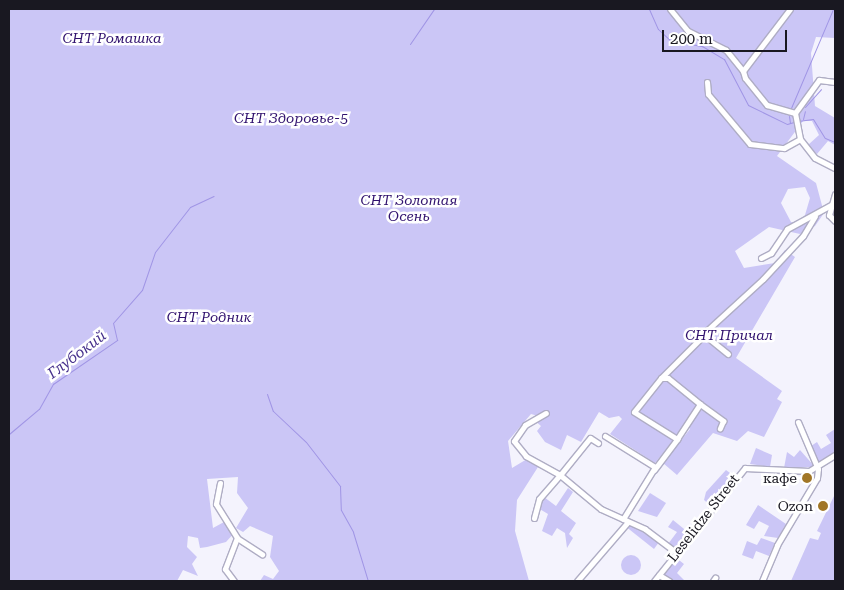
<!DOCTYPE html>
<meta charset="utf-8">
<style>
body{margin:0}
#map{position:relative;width:844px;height:590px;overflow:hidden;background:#f4f3fd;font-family:"Roboto Serif",serif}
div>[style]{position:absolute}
.green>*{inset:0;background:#cbc6f6}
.round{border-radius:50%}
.stream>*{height:1px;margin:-0.5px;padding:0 0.5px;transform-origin:0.5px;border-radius:0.5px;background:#a095e5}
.roads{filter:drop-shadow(1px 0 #afadc4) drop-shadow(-1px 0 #afadc4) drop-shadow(0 1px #afadc4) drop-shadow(0 -1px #afadc4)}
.minor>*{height:5px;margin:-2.5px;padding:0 2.5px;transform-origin:2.5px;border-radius:2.5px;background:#fff}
.dots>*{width:14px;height:14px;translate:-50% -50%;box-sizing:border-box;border:2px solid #fff;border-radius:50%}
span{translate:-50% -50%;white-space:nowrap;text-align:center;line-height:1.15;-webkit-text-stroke:5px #fff;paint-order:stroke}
.park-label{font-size:14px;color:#30116e;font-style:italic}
.poi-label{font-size:14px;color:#191821}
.right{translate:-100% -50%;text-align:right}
.street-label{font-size:14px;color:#191821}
.water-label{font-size:15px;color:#46308c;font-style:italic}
.frame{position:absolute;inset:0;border:10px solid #191821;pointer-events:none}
.scale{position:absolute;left:662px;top:30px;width:125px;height:22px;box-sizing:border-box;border:2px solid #191821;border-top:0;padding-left:6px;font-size:15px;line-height:18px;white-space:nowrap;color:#191821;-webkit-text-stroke:4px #fff;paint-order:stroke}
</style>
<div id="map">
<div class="green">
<div style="clip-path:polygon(evenodd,9px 9px,835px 9px,835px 38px,816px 37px,811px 53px,815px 106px,835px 118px,835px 145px,828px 141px,817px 154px,808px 145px,819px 135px,812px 121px,803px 121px,777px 156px,816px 183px,824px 213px,815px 226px,800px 234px,769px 227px,735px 251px,744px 268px,775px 263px,785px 250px,795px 257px,736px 358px,782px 391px,777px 399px,782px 402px,764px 437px,748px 431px,737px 441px,713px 433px,677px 475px,663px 463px,690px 429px,687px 425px,655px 463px,610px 434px,622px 419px,619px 416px,609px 418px,599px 412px,581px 442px,567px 435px,561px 450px,545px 442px,537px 431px,541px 426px,534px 420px,538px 416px,531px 414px,508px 441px,512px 468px,527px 459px,538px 467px,517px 500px,515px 531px,529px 581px,260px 581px,264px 575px,273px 579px,279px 571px,270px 557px,273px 536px,250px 526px,243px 532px,236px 528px,248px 508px,237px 493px,238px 477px,207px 479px,213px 528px,224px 522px,235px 532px,226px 542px,207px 547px,200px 548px,198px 538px,188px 536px,187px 547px,197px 557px,192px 564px,198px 576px,183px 570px,177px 581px,9px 581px,9px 9px,805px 187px,810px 198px,805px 215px,798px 223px,791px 222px,781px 203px,788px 189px,805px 187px)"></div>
<div style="clip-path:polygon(835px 429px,835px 451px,819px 466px,811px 446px,817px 442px,821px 449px,831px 443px,826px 435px)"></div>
<div style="clip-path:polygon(756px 448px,772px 455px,770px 467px,750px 464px)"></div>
<div style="clip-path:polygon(800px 450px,815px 467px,784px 468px,787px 452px,794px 457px)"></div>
<div style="clip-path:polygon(726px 470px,734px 476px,710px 505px,704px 500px,706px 492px)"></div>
<div style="clip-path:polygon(568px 488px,573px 492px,561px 511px,576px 523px,569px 534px,573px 538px,567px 548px,565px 533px,557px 528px,552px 536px,542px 531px,548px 514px,538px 508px,544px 497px,556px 506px)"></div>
<div style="clip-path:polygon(650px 493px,666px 503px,657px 517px,638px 511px)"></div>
<div style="clip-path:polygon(835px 494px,835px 581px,791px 581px,810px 538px,818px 540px,821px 533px,817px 531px)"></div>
<div style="clip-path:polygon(758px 505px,786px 524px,778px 538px,764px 536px,769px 526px,759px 521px,754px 529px,746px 525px)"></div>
<div style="clip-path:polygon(673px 520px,689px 533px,676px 549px,668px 544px,677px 532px,668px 527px)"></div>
<div style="clip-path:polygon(628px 523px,659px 542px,654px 549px,625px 526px)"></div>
<div style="clip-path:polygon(761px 538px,775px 543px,769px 556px,756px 551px,753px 559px,742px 555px,747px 541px,757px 545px)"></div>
<div class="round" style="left:621px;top:555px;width:20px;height:20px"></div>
<div style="clip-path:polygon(675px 557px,684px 564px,677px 573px,685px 581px,671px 581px,661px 575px)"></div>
</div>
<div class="stream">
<div style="left:649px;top:9px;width:22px;rotate:66deg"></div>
<div style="left:658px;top:29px;width:16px;rotate:43deg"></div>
<div style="left:670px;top:40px;width:33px;rotate:11deg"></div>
<div style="left:702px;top:46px;width:26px;rotate:31deg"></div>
<div style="left:724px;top:59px;width:52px;rotate:62.4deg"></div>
<div style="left:748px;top:105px;width:43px;rotate:26deg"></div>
<div style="left:787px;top:124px;width:7px;rotate:-16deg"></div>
<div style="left:410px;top:44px;width:42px;rotate:-55.6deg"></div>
<div style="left:805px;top:107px;width:24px;rotate:-48deg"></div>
<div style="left:791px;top:108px;width:108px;rotate:-67deg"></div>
<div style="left:789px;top:116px;width:7px;rotate:82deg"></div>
<div style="left:803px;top:119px;width:8px;rotate:-76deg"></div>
<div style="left:798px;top:121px;width:15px;rotate:-8deg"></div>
<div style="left:813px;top:119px;width:22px;rotate:58deg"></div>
<div style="left:825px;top:138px;width:11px;rotate:22deg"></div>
<div style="left:267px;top:394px;width:18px;rotate:71deg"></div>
<div style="left:273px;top:411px;width:45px;rotate:43.2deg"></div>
<div style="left:306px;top:442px;width:56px;rotate:52.3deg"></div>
<div style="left:340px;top:486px;width:24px;rotate:88deg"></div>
<div style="left:341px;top:510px;width:25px;rotate:61deg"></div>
<div style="left:353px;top:532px;width:51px;rotate:73deg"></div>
<div style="left:9px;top:434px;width:39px;rotate:-40deg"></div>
<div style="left:39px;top:409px;width:29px;rotate:-61deg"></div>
<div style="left:53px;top:384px;width:78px;rotate:-34.5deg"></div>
<div style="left:117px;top:340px;width:17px;rotate:-103deg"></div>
<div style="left:113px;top:323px;width:44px;rotate:-48.7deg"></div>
<div style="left:142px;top:290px;width:40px;rotate:-71.1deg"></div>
<div style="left:155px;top:252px;width:57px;rotate:-52.1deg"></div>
<div style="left:190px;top:207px;width:26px;rotate:-25deg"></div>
</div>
<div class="roads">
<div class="minor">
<div style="left:670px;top:9px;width:28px;rotate:51deg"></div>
<div style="left:688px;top:31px;width:42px;rotate:26.6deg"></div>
<div style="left:726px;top:50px;width:27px;rotate:51deg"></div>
<div style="left:790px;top:9px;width:78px;rotate:127.2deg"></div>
<div style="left:743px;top:71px;width:7px;rotate:74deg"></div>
<div style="left:745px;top:78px;width:35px;rotate:51deg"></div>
<div style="left:767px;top:105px;width:29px;rotate:16deg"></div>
<div style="left:795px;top:113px;width:26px;rotate:79deg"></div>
<div style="left:800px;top:139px;width:24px;rotate:52deg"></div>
<div style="left:815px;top:158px;width:22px;rotate:27deg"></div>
<div style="left:707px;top:82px;width:12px;rotate:85deg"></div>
<div style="left:708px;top:94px;width:65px;rotate:50deg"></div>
<div style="left:750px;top:144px;width:34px;rotate:7deg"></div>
<div style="left:784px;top:148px;width:18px;rotate:-29deg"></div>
<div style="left:795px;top:113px;width:41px;rotate:-54deg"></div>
<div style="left:819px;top:80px;width:16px;rotate:7deg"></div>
<div style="left:835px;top:194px;width:22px;rotate:106deg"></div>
<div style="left:829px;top:215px;width:8px;rotate:45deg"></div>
<div style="left:761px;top:258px;width:11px;rotate:-27deg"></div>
<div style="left:771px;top:253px;width:29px;rotate:-56deg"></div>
<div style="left:787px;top:229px;width:50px;rotate:-28.6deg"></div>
<div style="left:728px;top:354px;width:32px;rotate:-141deg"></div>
<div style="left:703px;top:334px;width:81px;rotate:-42.5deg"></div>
<div style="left:763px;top:279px;width:59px;rotate:-47.1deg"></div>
<div style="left:803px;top:236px;width:23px;rotate:-59deg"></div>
<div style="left:661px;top:378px;width:59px;rotate:-45deg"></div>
<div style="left:700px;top:404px;width:29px;rotate:36deg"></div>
<div style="left:723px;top:421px;width:8px;rotate:113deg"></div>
<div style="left:605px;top:436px;width:59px;rotate:31.8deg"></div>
<div style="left:655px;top:467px;width:61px;rotate:121.6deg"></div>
<div style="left:598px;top:443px;width:9px;rotate:-148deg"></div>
<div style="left:590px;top:438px;width:48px;rotate:129deg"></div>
<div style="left:560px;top:475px;width:53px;rotate:39.7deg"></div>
<div style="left:601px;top:509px;width:48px;rotate:24.4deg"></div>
<div style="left:645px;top:529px;width:39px;rotate:37deg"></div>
<div style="left:654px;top:470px;width:39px;rotate:-53deg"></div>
<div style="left:677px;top:439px;width:42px;rotate:-56.7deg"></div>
<div style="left:700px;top:404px;width:41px;rotate:-140.9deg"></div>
<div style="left:668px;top:378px;width:7px;rotate:180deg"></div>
<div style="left:661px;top:378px;width:43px;rotate:128.5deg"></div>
<div style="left:634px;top:412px;width:51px;rotate:32.1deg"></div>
<div style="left:220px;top:483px;width:21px;rotate:101deg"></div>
<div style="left:216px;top:504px;width:40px;rotate:58deg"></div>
<div style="left:534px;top:518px;width:20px;rotate:-75deg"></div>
<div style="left:539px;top:499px;width:32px;rotate:-49deg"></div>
<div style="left:560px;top:475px;width:39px;rotate:-151deg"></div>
<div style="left:526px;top:456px;width:19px;rotate:-129deg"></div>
<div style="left:514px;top:441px;width:19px;rotate:-55deg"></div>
<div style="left:525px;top:425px;width:24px;rotate:-30deg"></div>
<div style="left:659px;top:575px;width:12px;rotate:31deg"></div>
<div style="left:234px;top:581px;width:15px;rotate:-127deg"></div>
<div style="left:225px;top:569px;width:33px;rotate:-69deg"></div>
<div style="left:237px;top:538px;width:30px;rotate:33deg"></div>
<div style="left:577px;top:581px;width:78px;rotate:-49.2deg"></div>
<div style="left:654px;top:581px;width:145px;rotate:-51.2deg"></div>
<div style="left:745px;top:468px;width:64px;rotate:2.7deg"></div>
<div style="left:809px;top:471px;width:31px;rotate:-32deg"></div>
<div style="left:713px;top:581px;width:4px;rotate:-56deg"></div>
<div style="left:762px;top:581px;width:39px;rotate:-67deg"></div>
<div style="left:777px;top:545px;width:78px;rotate:-59.2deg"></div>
<div style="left:817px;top:478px;width:9px;rotate:-84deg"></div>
<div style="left:818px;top:469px;width:51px;rotate:-113.1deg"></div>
</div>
</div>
<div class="dots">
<div style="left:807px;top:478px;background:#a17626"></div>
<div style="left:823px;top:506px;background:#a17626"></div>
</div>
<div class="park-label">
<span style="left:112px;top:38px">СНТ Ромашка</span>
<span style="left:291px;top:118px">СНТ Здоровье-5</span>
<span style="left:409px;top:208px">СНТ Золотая<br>Осень</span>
<span style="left:209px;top:317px">СНТ Родник</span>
<span style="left:729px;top:335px">СНТ Причал</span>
</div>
<div class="poi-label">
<span class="right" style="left:797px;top:478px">кафе</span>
<span class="right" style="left:813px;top:506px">Ozon</span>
</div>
<div class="street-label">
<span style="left:703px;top:518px;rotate:-52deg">Leselidze Street</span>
</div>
<div class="water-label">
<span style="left:77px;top:355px;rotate:-37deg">Глубокий</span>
</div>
<div class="frame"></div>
<div class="scale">200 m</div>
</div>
